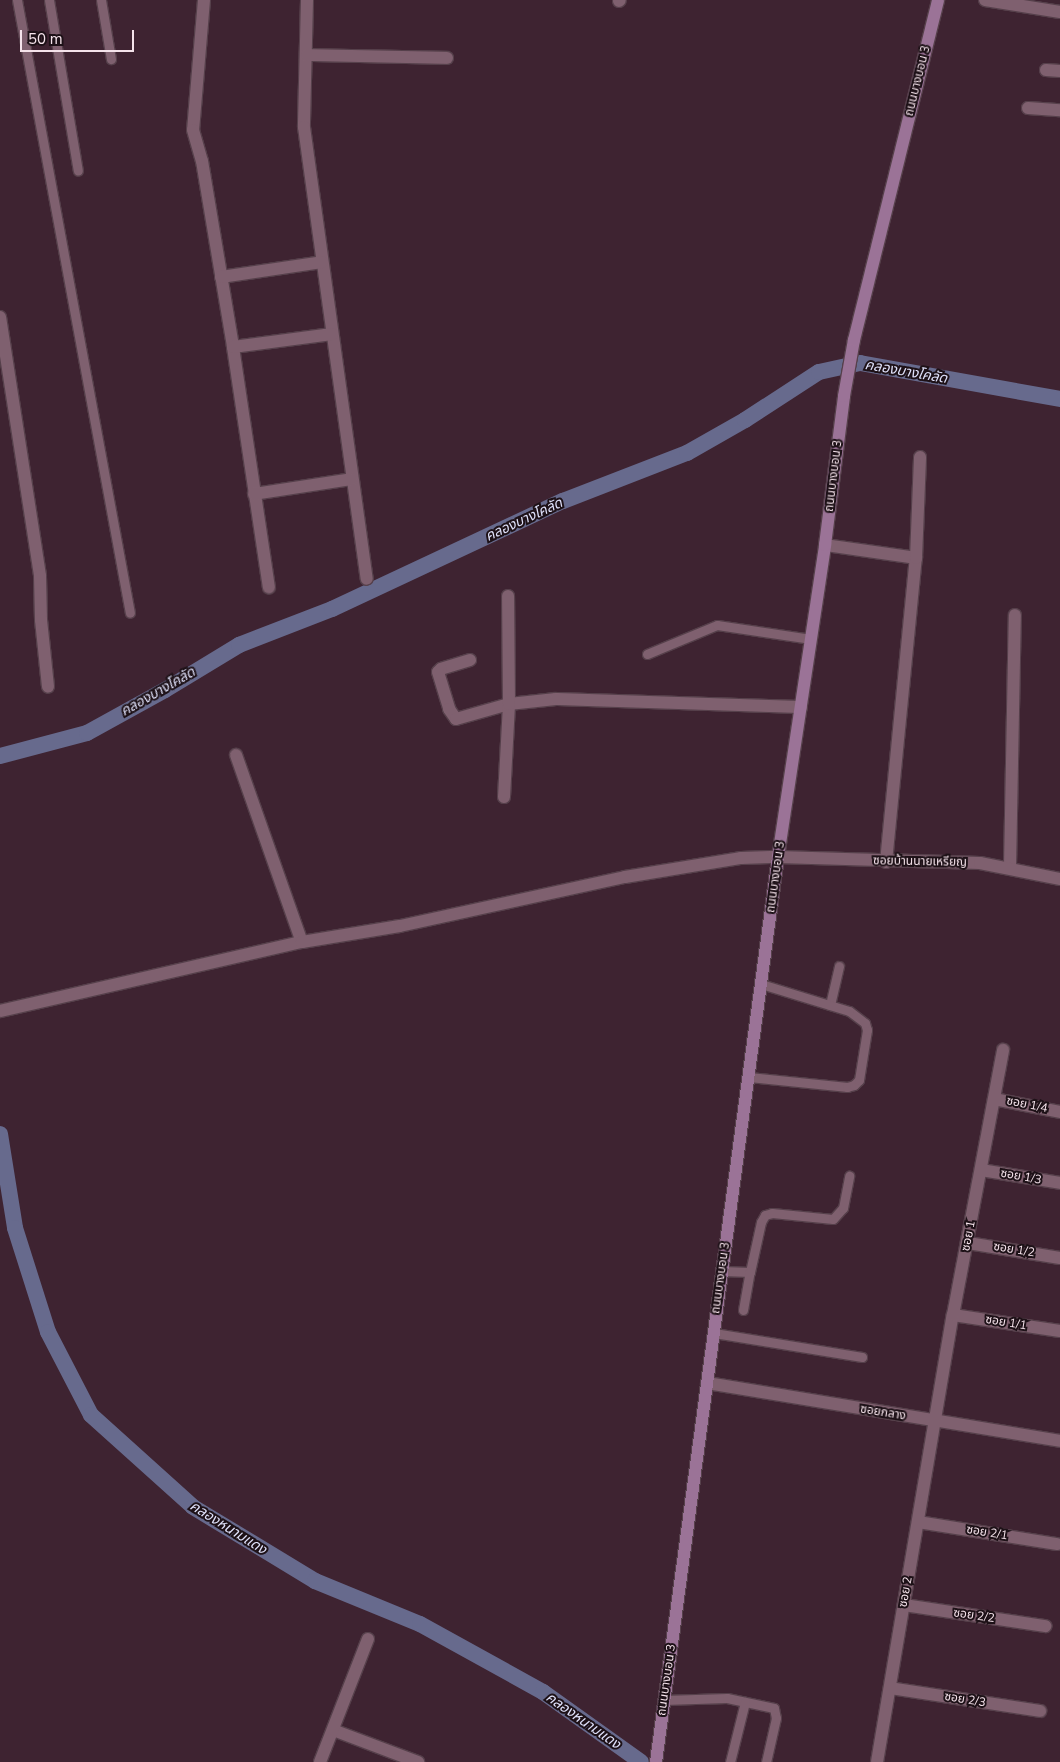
<!DOCTYPE html>
<meta charset="utf-8">
<style>
body{margin:0}
#map{position:relative;width:1060px;height:1762px;overflow:hidden;background:#3e2331;font-family:"Nunito Sans","Noto Sans Thai",sans-serif}
div>[style]{position:absolute}
.canal>*{height:16px;margin:-8px;padding:0 8px;transform-origin:8px;border-radius:8px;background:#676a8d}
.roads{filter:drop-shadow(1px 0 #56404b) drop-shadow(-1px 0 #56404b) drop-shadow(0 1px #56404b) drop-shadow(0 -1px #56404b)}
.service>*{height:9px;margin:-4.5px;padding:0 4.5px;transform-origin:4.5px;border-radius:4.5px;background:#7f606f}
.minor>*{height:12px;margin:-6px;padding:0 6px;transform-origin:6px;border-radius:6px;background:#7f606f}
.tertiary>*{height:12px;margin:-6px;padding:0 6px;transform-origin:6px;border-radius:6px;background:#7f606f}
.secondary>*{height:12px;margin:-6px;padding:0 6px;transform-origin:6px;border-radius:6px;background:#9b7397}
span{translate:-50% -50%;white-space:nowrap;text-align:center;line-height:1.15;-webkit-text-stroke:4px #1d1117;paint-order:stroke}
.street-label{font-size:12px;color:#f5e3eb}
.water-label{font-size:14px;color:#e0e2fb;font-style:italic}
.scale{position:absolute;left:20px;top:30px;width:114px;height:22px;box-sizing:border-box;border:2px solid #f5e3eb;border-top:0;padding-left:6px;font-size:15px;line-height:18px;white-space:nowrap;color:#f5e3eb;-webkit-text-stroke:4px #1d1117;paint-order:stroke}
</style>
<div id="map">
<div class="canal">
<div style="left:0;top:756px;width:90px;rotate:-14.8deg"></div>
<div style="left:87px;top:733px;width:89px;rotate:-28.9deg"></div>
<div style="left:165px;top:690px;width:87px;rotate:-31.3deg"></div>
<div style="left:239px;top:645px;width:100px;rotate:-21.2deg"></div>
<div style="left:332px;top:609px;width:255px;rotate:-25.1deg"></div>
<div style="left:563px;top:501px;width:133px;rotate:-21.2deg"></div>
<div style="left:687px;top:453px;width:67px;rotate:-29.6deg"></div>
<div style="left:745px;top:420px;width:88px;rotate:-33deg"></div>
<div style="left:819px;top:372px;width:42px;rotate:-12.4deg"></div>
<div style="left:860px;top:363px;width:203px;rotate:10.2deg"></div>
<div style="left:0;top:1134px;width:95px;rotate:80.9deg"></div>
<div style="left:15px;top:1228px;width:109px;rotate:72.4deg"></div>
<div style="left:48px;top:1332px;width:93px;rotate:62.6deg"></div>
<div style="left:91px;top:1415px;width:137px;rotate:42deg"></div>
<div style="left:193px;top:1507px;width:143px;rotate:31.2deg"></div>
<div style="left:315px;top:1581px;width:113px;rotate:22.3deg"></div>
<div style="left:420px;top:1624px;width:141px;rotate:28.9deg"></div>
<div style="left:543px;top:1692px;width:120px;rotate:35.5deg"></div>
</div>
<div class="roads">
<div class="service">
<div style="left:17px;top:0;width:623px;rotate:79.56deg"></div>
<div style="left:49px;top:0;width:173px;rotate:80.4deg"></div>
<div style="left:101px;top:0;width:60px;rotate:80.4deg"></div>
<div style="left:647px;top:654px;width:76px;rotate:-22.5deg"></div>
<div style="left:717px;top:625px;width:95px;rotate:8.5deg"></div>
<div style="left:830px;top:1005px;width:40px;rotate:-77deg"></div>
<div style="left:749px;top:1077px;width:99px;rotate:5.8deg"></div>
<div style="left:847px;top:1087px;width:7px;rotate:-16deg"></div>
<div style="left:854px;top:1085px;width:7px;rotate:-45deg"></div>
<div style="left:859px;top:1080px;width:51px;rotate:-80.9deg"></div>
<div style="left:867px;top:1030px;width:7px;rotate:-106deg"></div>
<div style="left:865px;top:1023px;width:20px;rotate:-143deg"></div>
<div style="left:849px;top:1011px;width:92px;rotate:-162.9deg"></div>
<div style="left:722px;top:1271px;width:28px;rotate:2deg"></div>
<div style="left:750px;top:1272px;width:51px;rotate:-77.6deg"></div>
<div style="left:761px;top:1222px;width:8px;rotate:-60deg"></div>
<div style="left:765px;top:1215px;width:7px;rotate:-16deg"></div>
<div style="left:772px;top:1213px;width:61px;rotate:5.6deg"></div>
<div style="left:833px;top:1219px;width:15px;rotate:-48deg"></div>
<div style="left:843px;top:1208px;width:33px;rotate:-79deg"></div>
<div style="left:743px;top:1310px;width:39px;rotate:-80deg"></div>
<div style="left:714px;top:1333px;width:150px;rotate:9.2deg"></div>
<div style="left:664px;top:1700px;width:63px;rotate:-1.8deg"></div>
<div style="left:727px;top:1698px;width:48px;rotate:12deg"></div>
<div style="left:774px;top:1708px;width:10px;rotate:79deg"></div>
<div style="left:776px;top:1718px;width:45px;rotate:102.8deg"></div>
<div style="left:730px;top:1762px;width:62px;rotate:-76deg"></div>
</div>
<div class="minor">
<div style="left:204px;top:0;width:130px;rotate:94.8deg"></div>
<div style="left:193px;top:130px;width:32px;rotate:74deg"></div>
<div style="left:202px;top:161px;width:189px;rotate:80.5deg"></div>
<div style="left:233px;top:347px;width:243px;rotate:81.5deg"></div>
<div style="left:307px;top:0;width:127px;rotate:91.4deg"></div>
<div style="left:304px;top:127px;width:456px;rotate:82.1deg"></div>
<div style="left:985px;top:0;width:76px;rotate:9.1deg"></div>
<div style="left:619px;top:1px;width:1px;rotate:-45deg"></div>
<div style="left:307px;top:55px;width:140px;rotate:1.2deg"></div>
<div style="left:1046px;top:70px;width:14px;rotate:4deg"></div>
<div style="left:1028px;top:108px;width:32px;rotate:4deg"></div>
<div style="left:221px;top:277px;width:102px;rotate:-8.4deg"></div>
<div style="left:0;top:317px;width:262px;rotate:81.2deg"></div>
<div style="left:40px;top:576px;width:44px;rotate:88.7deg"></div>
<div style="left:41px;top:620px;width:67px;rotate:84deg"></div>
<div style="left:233px;top:347px;width:100px;rotate:-7.5deg"></div>
<div style="left:254px;top:494px;width:99px;rotate:-8.7deg"></div>
<div style="left:825px;top:545px;width:92px;rotate:8.1deg"></div>
<div style="left:470px;top:660px;width:30px;rotate:163deg"></div>
<div style="left:441px;top:669px;width:4px;rotate:135deg"></div>
<div style="left:438px;top:672px;width:39px;rotate:73deg"></div>
<div style="left:449px;top:709px;width:12px;rotate:55deg"></div>
<div style="left:456px;top:719px;width:55px;rotate:-15.8deg"></div>
<div style="left:509px;top:704px;width:47px;rotate:-6.1deg"></div>
<div style="left:556px;top:699px;width:245px;rotate:1.9deg"></div>
<div style="left:236px;top:755px;width:198px;rotate:70.6deg"></div>
<div style="left:504px;top:797px;width:93px;rotate:-86.9deg"></div>
<div style="left:509px;top:704px;width:108px;rotate:-90.5deg"></div>
<div style="left:886px;top:862px;width:305px;rotate:-84.4deg"></div>
<div style="left:916px;top:558px;width:101px;rotate:-87.7deg"></div>
<div style="left:1010px;top:867px;width:252px;rotate:-88.9deg"></div>
<div style="left:0;top:1011px;width:310px;rotate:-12.9deg"></div>
<div style="left:302px;top:942px;width:99px;rotate:-9.3deg"></div>
<div style="left:400px;top:926px;width:230px;rotate:-12.3deg"></div>
<div style="left:625px;top:877px;width:118px;rotate:-9.3deg"></div>
<div style="left:741px;top:858px;width:37px;rotate:-2deg"></div>
<div style="left:994px;top:1099px;width:67px;rotate:11.1deg"></div>
<div style="left:981px;top:1170px;width:80px;rotate:9.3deg"></div>
<div style="left:968px;top:1243px;width:93px;rotate:9.3deg"></div>
<div style="left:953px;top:1315px;width:108px;rotate:8.5deg"></div>
<div style="left:707px;top:1383px;width:358px;rotate:9.3deg"></div>
<div style="left:918px;top:1522px;width:141px;rotate:9deg"></div>
<div style="left:904px;top:1605px;width:143px;rotate:8.5deg"></div>
<div style="left:890px;top:1688px;width:152px;rotate:8.7deg"></div>
<div style="left:333px;top:1730px;width:91px;rotate:20.6deg"></div>
<div style="left:320px;top:1762px;width:132px;rotate:-68.7deg"></div>
<div style="left:877px;top:1762px;width:453px;rotate:-80.4deg"></div>
<div style="left:953px;top:1315px;width:270px;rotate:-79.3deg"></div>
</div>
<div class="tertiary">
<div style="left:778px;top:857px;width:202px;rotate:1.7deg"></div>
<div style="left:980px;top:863px;width:82px;rotate:11.3deg"></div>
</div>
<div class="secondary">
<div style="left:656px;top:1762px;width:913px;rotate:-82.32deg"></div>
<div style="left:778px;top:857px;width:316px;rotate:-81.4deg"></div>
<div style="left:825px;top:545px;width:150px;rotate:-82.7deg"></div>
<div style="left:844px;top:396px;width:57px;rotate:-79.9deg"></div>
<div style="left:854px;top:340px;width:350px;rotate:-76.1deg"></div>
</div>
</div>
<div class="street-label">
<span style="left:918px;top:81px;rotate:-76deg">ถนนบางบอน 3</span>
<span style="left:834px;top:476px;rotate:-83deg">ถนนบางบอน 3</span>
<span style="left:920px;top:862px;rotate:1deg">ซอยบ้านนายเหรียญ</span>
<span style="left:776px;top:877px;rotate:-82deg">ถนนบางบอน 3</span>
<span style="left:1027px;top:1105px;rotate:11deg">ซอย 1/4</span>
<span style="left:1021px;top:1177px;rotate:10deg">ซอย 1/3</span>
<span style="left:969px;top:1236px;rotate:-79deg">ซอย 1</span>
<span style="left:1014px;top:1250px;rotate:9deg">ซอย 1/2</span>
<span style="left:721px;top:1278px;rotate:-82deg">ถนนบางบอน 3</span>
<span style="left:1006px;top:1323px;rotate:9deg">ซอย 1/1</span>
<span style="left:883px;top:1413px;rotate:9deg">ซอยกลาง</span>
<span style="left:987px;top:1533px;rotate:9deg">ซอย 2/1</span>
<span style="left:906px;top:1592px;rotate:-80deg">ซอย 2</span>
<span style="left:974px;top:1616px;rotate:8deg">ซอย 2/2</span>
<span style="left:667px;top:1680px;rotate:-82deg">ถนนบางบอน 3</span>
<span style="left:965px;top:1700px;rotate:9deg">ซอย 2/3</span>
</div>
<div class="water-label">
<span style="left:906px;top:372px;rotate:10deg">คลองบางโคลัด</span>
<span style="left:524px;top:520px;rotate:-25deg">คลองบางโคลัด</span>
<span style="left:158px;top:692px;rotate:-30deg">คลองบางโคลัด</span>
<span style="left:228px;top:1528px;rotate:32deg">คลองหนามแดง</span>
<span style="left:583px;top:1721px;rotate:35deg">คลองหนามแดง</span>
</div>
<div class="scale">50 m</div>
</div>
